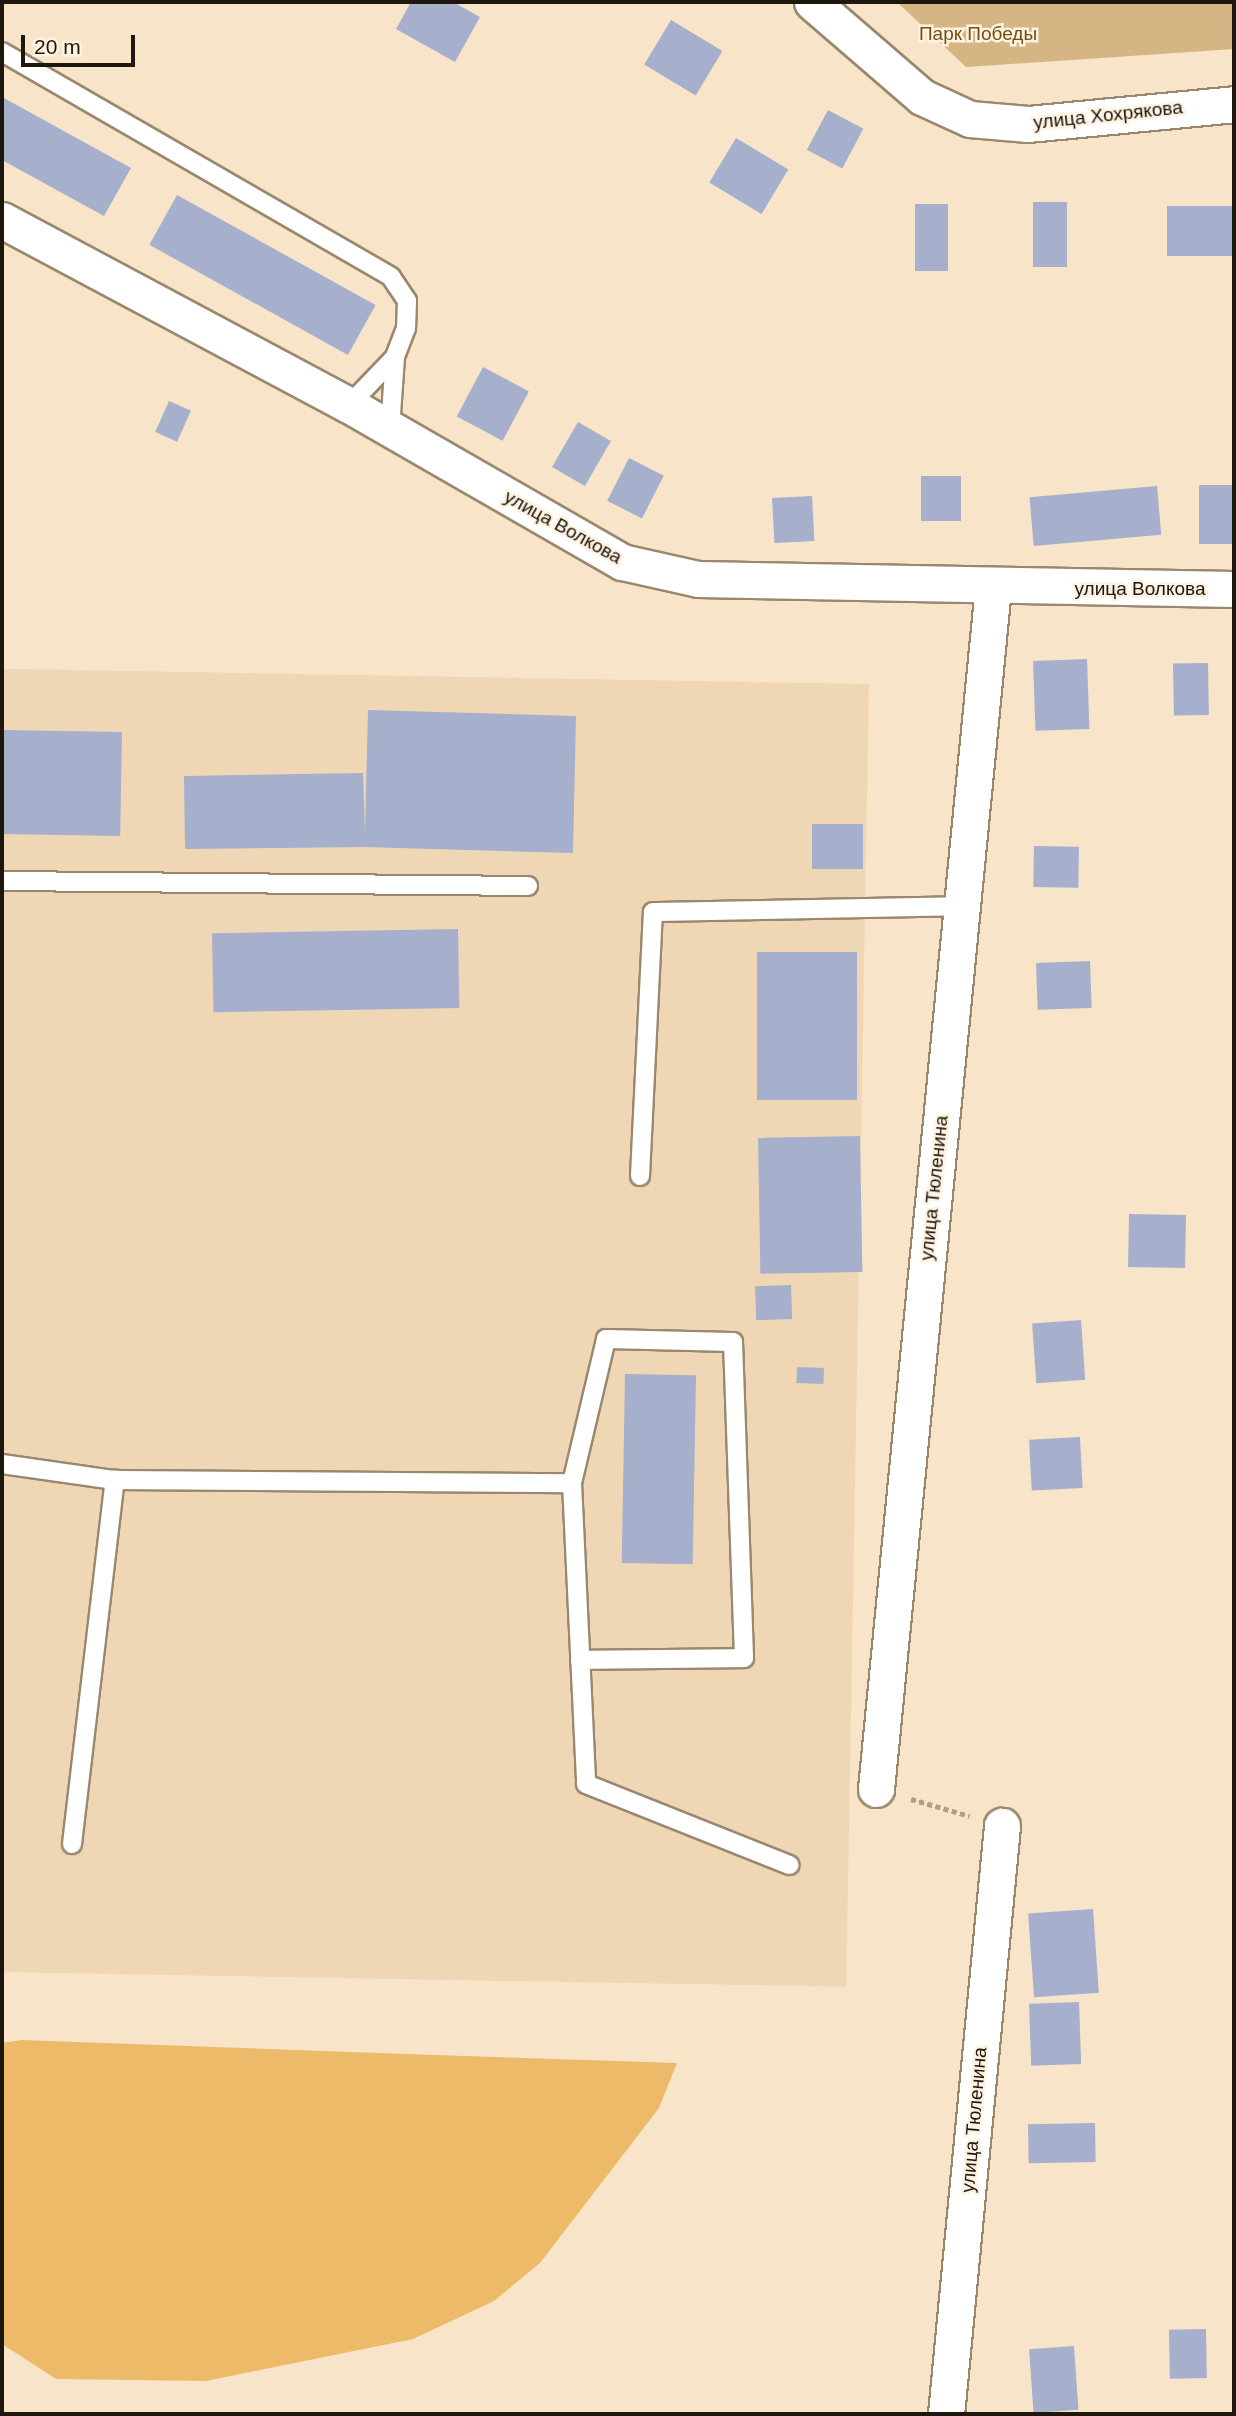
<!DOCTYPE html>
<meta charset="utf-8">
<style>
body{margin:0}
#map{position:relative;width:1236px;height:2416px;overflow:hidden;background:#f8e4c8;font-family:Helvetica,sans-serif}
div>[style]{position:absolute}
.built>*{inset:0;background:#efd7b6;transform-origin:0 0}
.green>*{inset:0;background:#d6b584}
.water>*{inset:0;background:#edba6a}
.building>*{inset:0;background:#a6afcc;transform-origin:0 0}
.path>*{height:4.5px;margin-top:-2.25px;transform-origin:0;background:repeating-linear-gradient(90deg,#af9f89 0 5px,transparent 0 8.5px)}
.roads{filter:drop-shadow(2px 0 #9a886e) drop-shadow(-2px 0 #9a886e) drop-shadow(0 2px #9a886e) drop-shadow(0 -2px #9a886e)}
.lane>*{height:18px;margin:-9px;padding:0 9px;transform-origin:9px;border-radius:9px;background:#fff}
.street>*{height:35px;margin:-17.5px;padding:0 17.5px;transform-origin:17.5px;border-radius:17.5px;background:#fff}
span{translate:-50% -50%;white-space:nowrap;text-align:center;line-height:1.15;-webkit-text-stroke:5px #fef3e2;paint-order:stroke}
.park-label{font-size:19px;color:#715012}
.street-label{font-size:19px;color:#1e170d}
.frame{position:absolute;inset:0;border:4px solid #1e170d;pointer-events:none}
.scale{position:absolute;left:21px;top:35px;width:114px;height:32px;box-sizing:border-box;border:4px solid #1e170d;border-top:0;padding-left:9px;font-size:21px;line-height:24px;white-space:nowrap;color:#1e170d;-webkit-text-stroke:5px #fef3e2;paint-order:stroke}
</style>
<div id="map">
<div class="built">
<div style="left:869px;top:684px;width:1303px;height:867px;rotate:91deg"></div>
</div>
<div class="green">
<div style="clip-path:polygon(897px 2px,1234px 2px,1234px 49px,966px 67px)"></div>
</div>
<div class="water">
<div style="clip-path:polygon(22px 2040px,435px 2055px,677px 2063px,659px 2108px,540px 2263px,494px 2301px,413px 2339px,206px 2381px,56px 2379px,2px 2344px,2px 2043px)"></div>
</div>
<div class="building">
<div style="clip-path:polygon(411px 2px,453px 2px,480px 17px,455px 62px,396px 29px)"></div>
<div style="left:671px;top:20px;width:60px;height:52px;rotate:31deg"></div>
<div style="clip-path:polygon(2px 97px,131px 168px,104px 216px,2px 160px)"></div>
<div style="left:828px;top:110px;width:40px;height:45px;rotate:28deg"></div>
<div style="left:736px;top:138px;width:61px;height:52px;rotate:31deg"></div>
<div style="left:177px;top:195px;width:227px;height:57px;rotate:29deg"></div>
<div style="left:1033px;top:202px;width:34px;height:65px"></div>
<div style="left:915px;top:204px;width:33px;height:67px"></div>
<div style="left:1234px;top:206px;width:50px;height:67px;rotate:90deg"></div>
<div style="left:483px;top:367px;width:52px;height:56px;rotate:28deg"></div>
<div style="left:169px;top:401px;width:24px;height:34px;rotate:24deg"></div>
<div style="left:578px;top:422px;width:38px;height:52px;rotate:30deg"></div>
<div style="left:629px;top:458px;width:39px;height:48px;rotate:27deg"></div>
<div style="left:921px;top:476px;width:40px;height:45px"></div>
<div style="left:1234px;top:485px;width:59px;height:35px;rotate:90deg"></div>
<div style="left:1157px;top:486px;width:49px;height:128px;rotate:85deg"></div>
<div style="left:812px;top:496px;width:45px;height:40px;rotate:87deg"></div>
<div style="left:1087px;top:659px;width:70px;height:54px;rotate:88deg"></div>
<div style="left:1208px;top:663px;width:52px;height:35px;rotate:89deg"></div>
<div style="clip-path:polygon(368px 710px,576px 716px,573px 853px,364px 847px,185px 849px,184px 776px,363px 773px,365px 832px)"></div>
<div style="left:2px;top:730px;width:120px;height:104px;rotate:1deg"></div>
<div style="left:812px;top:824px;width:51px;height:45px"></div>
<div style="left:1034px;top:846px;width:45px;height:41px;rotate:1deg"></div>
<div style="left:458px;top:929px;width:79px;height:246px;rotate:89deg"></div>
<div style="left:857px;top:952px;width:148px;height:100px;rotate:90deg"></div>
<div style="left:1090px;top:961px;width:47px;height:54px;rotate:88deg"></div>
<div style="left:860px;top:1136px;width:136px;height:102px;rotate:89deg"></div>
<div style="left:1129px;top:1214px;width:57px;height:53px;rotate:1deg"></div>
<div style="left:791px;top:1285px;width:34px;height:36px;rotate:88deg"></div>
<div style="left:1081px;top:1320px;width:60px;height:49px;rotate:86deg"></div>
<div style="left:797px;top:1367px;width:27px;height:16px;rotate:2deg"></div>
<div style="left:625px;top:1374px;width:71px;height:189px;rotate:1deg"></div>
<div style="left:1080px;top:1437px;width:51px;height:51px;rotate:87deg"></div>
<div style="left:1093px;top:1909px;width:84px;height:65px;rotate:86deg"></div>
<div style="left:1079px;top:2002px;width:62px;height:50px;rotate:88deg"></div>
<div style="left:1095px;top:2123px;width:39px;height:67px;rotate:89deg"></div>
<div style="left:1206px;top:2329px;width:49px;height:37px;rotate:89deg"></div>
<div style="left:1074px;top:2346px;width:64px;height:45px;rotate:86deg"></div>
</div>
<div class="path">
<div style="left:911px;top:1799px;width:61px;rotate:16.1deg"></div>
</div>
<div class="roads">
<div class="lane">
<div style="left:2px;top:52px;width:449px;rotate:30deg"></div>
<div style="left:391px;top:277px;width:29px;rotate:56deg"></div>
<div style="left:407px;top:301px;width:27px;rotate:92deg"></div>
<div style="left:406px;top:328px;width:31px;rotate:111deg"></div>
<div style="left:349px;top:405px;width:66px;rotate:-46.2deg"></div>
<div style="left:395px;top:357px;width:71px;rotate:94deg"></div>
<div style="left:2px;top:881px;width:526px;rotate:0.54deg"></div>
<div style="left:640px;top:1176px;width:264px;rotate:-87.2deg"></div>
<div style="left:653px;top:912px;width:309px;rotate:-1.1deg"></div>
<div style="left:2px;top:1464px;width:114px;rotate:8.1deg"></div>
<div style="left:115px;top:1480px;width:457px;rotate:0.4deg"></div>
<div style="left:572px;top:1483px;width:301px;rotate:87.3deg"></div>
<div style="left:586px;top:1784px;width:219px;rotate:21.7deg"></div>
<div style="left:572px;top:1483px;width:148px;rotate:-76.7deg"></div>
<div style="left:606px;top:1339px;width:127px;rotate:1.4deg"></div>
<div style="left:733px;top:1342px;width:316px;rotate:88deg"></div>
<div style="left:744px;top:1658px;width:164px;rotate:179.3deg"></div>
<div style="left:72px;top:1844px;width:367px;rotate:-83.3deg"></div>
</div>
<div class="street">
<div style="left:812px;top:2px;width:145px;rotate:40.8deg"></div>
<div style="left:922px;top:97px;width:53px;rotate:24.6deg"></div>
<div style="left:970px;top:119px;width:58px;rotate:4.9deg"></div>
<div style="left:1028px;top:124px;width:207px;rotate:-5.5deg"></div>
<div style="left:2px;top:220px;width:393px;rotate:28.1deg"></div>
<div style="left:349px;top:405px;width:315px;rotate:29.9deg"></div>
<div style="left:622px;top:562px;width:78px;rotate:12.6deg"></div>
<div style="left:698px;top:579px;width:536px;rotate:1.07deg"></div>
<div style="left:876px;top:1789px;width:1207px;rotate:-84.44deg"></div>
<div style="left:946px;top:2414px;width:591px;rotate:-84.56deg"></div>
</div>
</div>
<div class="park-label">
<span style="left:978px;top:34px">Парк Победы</span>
</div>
<div class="street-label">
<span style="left:1108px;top:115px;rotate:-6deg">улица Хохрякова</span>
<span style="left:563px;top:527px;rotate:29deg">улица Волкова</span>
<span style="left:1140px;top:589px">улица Волкова</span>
<span style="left:934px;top:1188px;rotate:-84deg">улица Тюленина</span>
<span style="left:974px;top:2120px;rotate:-85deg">улица Тюленина</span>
</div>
<div class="frame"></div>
<div class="scale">20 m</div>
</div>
